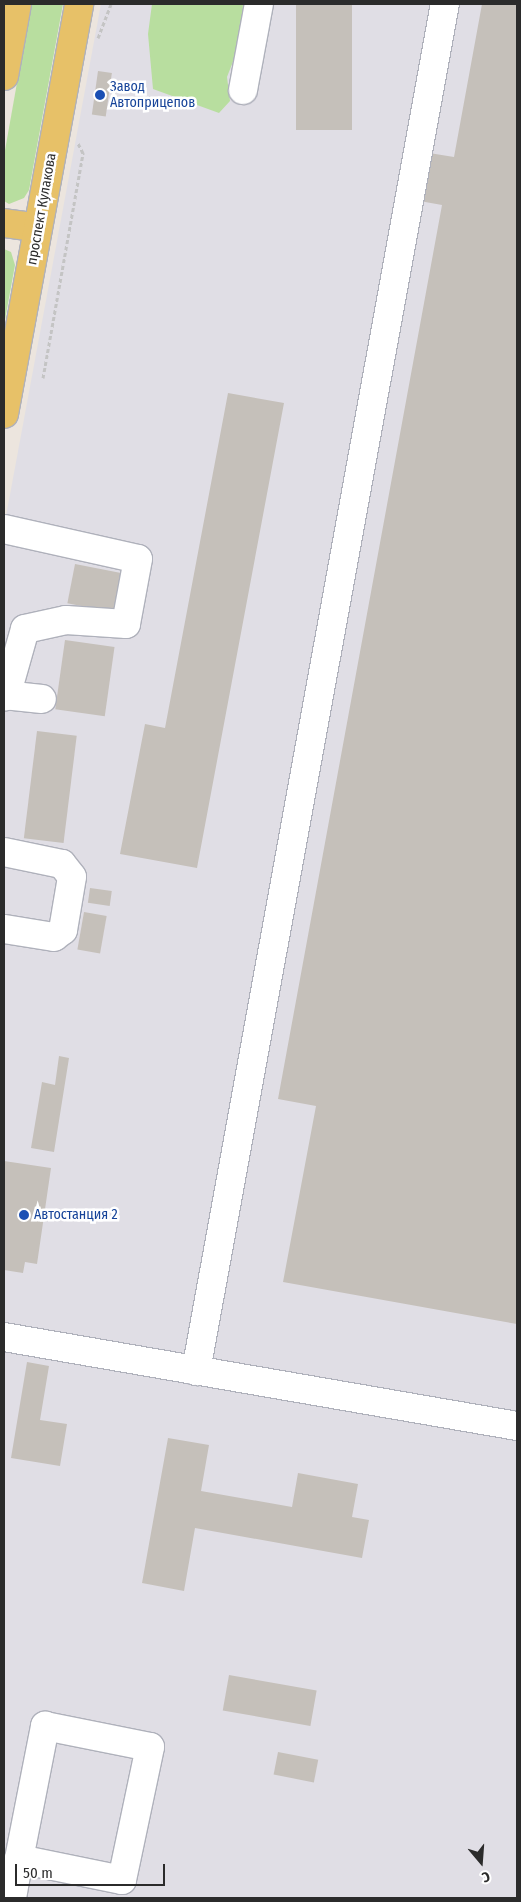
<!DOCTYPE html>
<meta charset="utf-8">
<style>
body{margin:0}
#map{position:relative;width:521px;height:1902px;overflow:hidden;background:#ece5de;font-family:"Fira Sans Condensed",sans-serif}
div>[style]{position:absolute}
.industrial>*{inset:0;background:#e0dee5}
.green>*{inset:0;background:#b8de9f}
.building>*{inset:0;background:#c5c0ba;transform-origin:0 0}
.path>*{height:3px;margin-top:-1.5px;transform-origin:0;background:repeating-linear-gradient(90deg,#c4c4c4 0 4px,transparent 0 6.5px)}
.roads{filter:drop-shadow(1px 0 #afb1bb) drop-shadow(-1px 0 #afb1bb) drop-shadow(0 1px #afb1bb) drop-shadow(0 -1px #afb1bb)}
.minor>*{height:28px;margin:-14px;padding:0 14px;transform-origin:14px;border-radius:14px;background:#fff}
.major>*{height:28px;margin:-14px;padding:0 14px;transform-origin:14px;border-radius:14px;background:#e7c168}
.dots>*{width:14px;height:14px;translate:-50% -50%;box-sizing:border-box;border:2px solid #fff;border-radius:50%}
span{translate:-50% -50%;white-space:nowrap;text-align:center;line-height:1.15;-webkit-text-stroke:5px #fff;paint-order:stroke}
.transit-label{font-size:14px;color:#164399}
.left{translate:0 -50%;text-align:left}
.street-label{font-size:14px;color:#2b2b2b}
.frame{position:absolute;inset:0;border:5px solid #2b2b2b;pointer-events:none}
.north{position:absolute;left:456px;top:1837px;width:50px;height:50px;-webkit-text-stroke:4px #fff;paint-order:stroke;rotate:162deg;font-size:14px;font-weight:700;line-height:20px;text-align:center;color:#2b2b2b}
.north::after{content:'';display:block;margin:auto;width:18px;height:22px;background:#2b2b2b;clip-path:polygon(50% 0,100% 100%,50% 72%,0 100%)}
.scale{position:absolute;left:15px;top:1864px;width:150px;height:22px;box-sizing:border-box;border:2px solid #2b2b2b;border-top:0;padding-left:6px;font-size:15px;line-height:18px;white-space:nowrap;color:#2b2b2b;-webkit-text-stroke:4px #fff;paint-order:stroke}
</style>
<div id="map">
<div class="industrial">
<div style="clip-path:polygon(101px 4px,517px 4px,517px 1898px,4px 1898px,4px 527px)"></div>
</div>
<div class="green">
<div style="clip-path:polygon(31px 4px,63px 4px,29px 190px,24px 198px,9px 204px,4px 201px,4px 156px)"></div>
<div style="clip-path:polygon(152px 4px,243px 4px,241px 41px,227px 77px,230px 101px,219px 113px,153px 89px,148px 34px)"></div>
<div style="clip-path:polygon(4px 249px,11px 252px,15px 265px,4px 325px)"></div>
</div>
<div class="building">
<div style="left:296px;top:4px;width:56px;height:126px"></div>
<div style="clip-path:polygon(482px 4px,517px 4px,517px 1324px,283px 1282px,316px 1106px,278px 1099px,442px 205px,414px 200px,423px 152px,454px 157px)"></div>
<div style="left:98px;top:71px;width:14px;height:44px;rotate:8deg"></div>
<div style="clip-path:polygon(228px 393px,284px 403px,197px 868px,120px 854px,145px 724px,165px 728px)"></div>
<div style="left:75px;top:564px;width:56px;height:40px;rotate:11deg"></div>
<div style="left:65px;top:640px;width:50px;height:70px;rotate:8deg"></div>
<div style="left:37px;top:731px;width:40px;height:108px;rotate:7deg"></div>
<div style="left:90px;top:888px;width:22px;height:15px;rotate:8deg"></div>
<div style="left:84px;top:912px;width:23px;height:38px;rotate:10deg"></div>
<div style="clip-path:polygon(59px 1056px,69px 1058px,54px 1152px,31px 1148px,42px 1082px,55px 1085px)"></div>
<div style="clip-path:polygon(4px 1161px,51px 1168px,37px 1264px,25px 1262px,23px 1273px,4px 1270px)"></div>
<div style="clip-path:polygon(27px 1362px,49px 1366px,40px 1420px,67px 1424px,60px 1466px,11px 1458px)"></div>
<div style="clip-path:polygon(168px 1438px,209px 1445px,201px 1491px,292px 1507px,298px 1473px,358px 1484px,352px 1517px,369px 1520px,362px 1558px,195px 1528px,184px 1591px,142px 1583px)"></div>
<div style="left:229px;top:1675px;width:89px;height:36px;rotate:10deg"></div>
<div style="left:278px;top:1752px;width:41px;height:23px;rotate:11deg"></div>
</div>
<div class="path">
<div style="left:98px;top:38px;width:36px;rotate:-69deg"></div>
<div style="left:43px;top:378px;width:229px;rotate:-79.9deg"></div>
<div style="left:83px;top:153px;width:11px;rotate:-117deg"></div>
</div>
<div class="roads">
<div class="minor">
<div style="left:243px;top:90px;width:87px;rotate:-79.5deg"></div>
<div style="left:4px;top:529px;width:137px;rotate:12.6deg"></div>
<div style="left:138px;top:559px;width:66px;rotate:100.5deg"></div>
<div style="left:126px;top:624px;width:60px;rotate:-176.2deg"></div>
<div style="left:66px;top:620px;width:42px;rotate:167.6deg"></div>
<div style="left:25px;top:629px;width:70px;rotate:105.8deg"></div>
<div style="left:4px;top:695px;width:38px;rotate:6deg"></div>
<div style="left:4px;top:852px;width:59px;rotate:11.7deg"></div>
<div style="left:62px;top:864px;width:16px;rotate:52deg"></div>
<div style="left:72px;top:877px;width:54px;rotate:99.6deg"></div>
<div style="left:63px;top:930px;width:11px;rotate:142deg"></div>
<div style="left:54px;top:937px;width:51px;rotate:-170.9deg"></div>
<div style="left:4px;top:1337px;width:521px;rotate:9.84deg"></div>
<div style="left:196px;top:1371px;width:1389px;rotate:-79.68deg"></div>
<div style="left:12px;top:1898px;width:40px;rotate:-80deg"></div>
<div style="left:19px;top:1859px;width:136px;rotate:-78.9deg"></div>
<div style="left:45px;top:1726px;width:107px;rotate:11.3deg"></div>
<div style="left:150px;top:1747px;width:136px;rotate:101.9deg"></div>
<div style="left:122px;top:1880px;width:105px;rotate:-168.5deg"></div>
</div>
<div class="major">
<div style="left:4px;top:76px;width:73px;rotate:-79.8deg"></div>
<div style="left:4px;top:223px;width:34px;rotate:8deg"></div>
<div style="left:4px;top:414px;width:417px;rotate:-79.6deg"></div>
</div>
</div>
<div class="dots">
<div style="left:100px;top:95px;background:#1a4fb4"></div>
<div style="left:24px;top:1215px;background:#1a4fb4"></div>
</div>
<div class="transit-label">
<span class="left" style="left:110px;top:95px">Завод<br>Автоприцепов</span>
<span class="left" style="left:34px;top:1215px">Автостанция 2</span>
</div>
<div class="street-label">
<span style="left:42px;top:209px;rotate:-80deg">проспект Кулакова</span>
</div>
<div class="frame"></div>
<div class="north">С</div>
<div class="scale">50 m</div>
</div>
